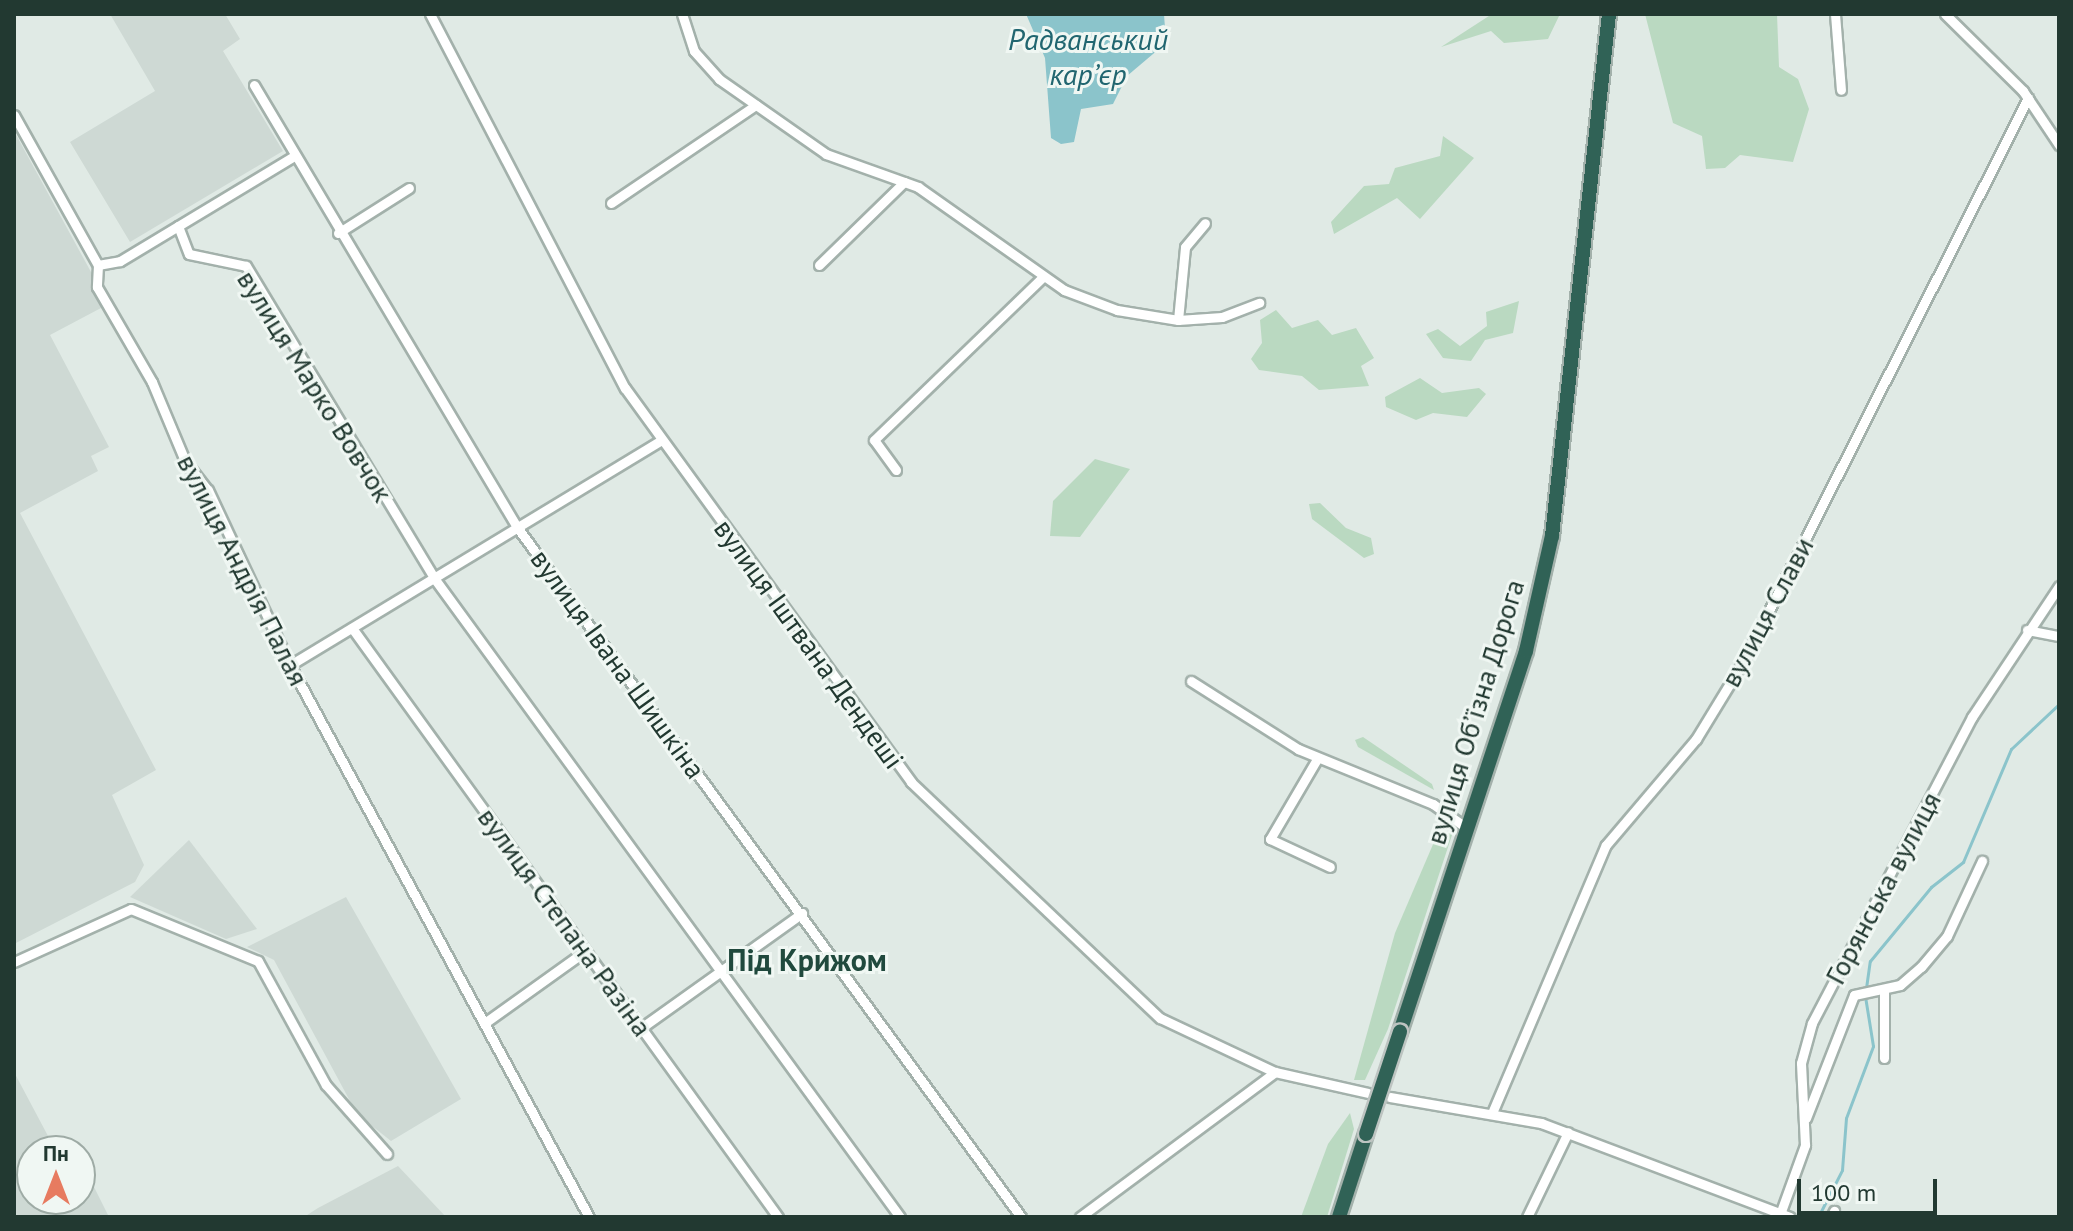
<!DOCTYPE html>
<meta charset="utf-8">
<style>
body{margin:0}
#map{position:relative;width:2073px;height:1231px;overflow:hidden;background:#e0eae5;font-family:"PT Sans",sans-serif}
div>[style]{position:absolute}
.built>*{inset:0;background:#ced9d4}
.green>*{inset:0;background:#bad9c1}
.water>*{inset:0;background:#8bc4cb}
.stream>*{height:3px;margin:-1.5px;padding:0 1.5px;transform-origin:1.5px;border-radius:1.5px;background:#8bc4cb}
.roads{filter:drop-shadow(2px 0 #a3b1ab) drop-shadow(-2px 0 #a3b1ab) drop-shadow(0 2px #a3b1ab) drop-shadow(0 -2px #a3b1ab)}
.minor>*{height:9px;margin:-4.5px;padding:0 4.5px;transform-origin:4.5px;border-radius:4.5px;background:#fff}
.highway>*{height:14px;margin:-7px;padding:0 7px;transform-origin:7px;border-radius:7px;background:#306256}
.bridges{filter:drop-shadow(2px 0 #bdc4c1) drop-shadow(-2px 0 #bdc4c1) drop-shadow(0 2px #bdc4c1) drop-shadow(0 -2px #bdc4c1)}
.highway-bridge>*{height:14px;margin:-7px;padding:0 7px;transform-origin:7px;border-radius:7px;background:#306256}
span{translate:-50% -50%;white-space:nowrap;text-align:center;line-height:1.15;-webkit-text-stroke:6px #f0f7f3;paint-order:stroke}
.street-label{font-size:28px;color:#223931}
.water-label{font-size:30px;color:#216670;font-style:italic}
.neighbourhood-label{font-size:30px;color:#20493d;font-weight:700}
.frame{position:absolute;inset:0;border:16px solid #223931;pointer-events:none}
.north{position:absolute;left:16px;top:1135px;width:80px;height:80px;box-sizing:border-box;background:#f0f7f3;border:2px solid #9eaba5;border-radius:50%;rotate:0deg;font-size:22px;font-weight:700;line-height:32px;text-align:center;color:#223931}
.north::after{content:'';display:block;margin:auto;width:28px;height:36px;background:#e77b60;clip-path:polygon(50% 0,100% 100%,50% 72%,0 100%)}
.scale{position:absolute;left:1797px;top:1179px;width:140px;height:36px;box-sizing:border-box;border:4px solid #223931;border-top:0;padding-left:10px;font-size:24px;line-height:28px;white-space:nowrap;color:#223931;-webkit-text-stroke:6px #f0f7f3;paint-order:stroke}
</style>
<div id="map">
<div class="built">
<div style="clip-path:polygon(110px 14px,225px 14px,240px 39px,223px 51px,283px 151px,130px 242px,70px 142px,155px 91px)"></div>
<div style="clip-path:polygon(14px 131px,91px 272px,101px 308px,50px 335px,109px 447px,91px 456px,98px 471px,20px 513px,156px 770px,112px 795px,144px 865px,135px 882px,14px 944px)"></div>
<div style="clip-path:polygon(189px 840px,257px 929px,226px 939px,130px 897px)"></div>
<div style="clip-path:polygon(346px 897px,461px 1099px,391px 1141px,357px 1114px,274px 960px,247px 947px)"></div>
<div style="clip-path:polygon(14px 1072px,56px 1151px,32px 1151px,32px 1199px,80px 1199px,80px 1182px,89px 1177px,109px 1217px,14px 1217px)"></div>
<div style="clip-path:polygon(398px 1166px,446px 1217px,304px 1217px,318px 1208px)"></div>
</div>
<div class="green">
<div style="clip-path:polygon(1492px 14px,1560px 14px,1548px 39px,1504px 43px,1491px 31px,1441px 47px)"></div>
<div style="clip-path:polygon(1645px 14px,1777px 14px,1779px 67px,1798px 79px,1809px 109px,1793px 162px,1740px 155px,1725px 168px,1706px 169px,1702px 136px,1673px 123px)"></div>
<div style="clip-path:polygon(1443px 136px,1474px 158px,1420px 219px,1397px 198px,1334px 234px,1331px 222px,1364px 186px,1389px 184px,1395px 168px,1440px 156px)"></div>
<div style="clip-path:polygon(1519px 301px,1513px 333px,1485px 340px,1471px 361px,1443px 358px,1426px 334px,1438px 329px,1460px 346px,1487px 326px,1486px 312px)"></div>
<div style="clip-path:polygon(1276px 310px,1292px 328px,1318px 320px,1332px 335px,1356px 328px,1374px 358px,1361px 366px,1369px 386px,1319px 390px,1302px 376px,1259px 370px,1251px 359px,1262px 343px,1260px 320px)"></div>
<div style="clip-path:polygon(1420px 378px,1442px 393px,1479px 388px,1486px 394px,1467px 417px,1433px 413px,1416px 420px,1386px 407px,1385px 397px)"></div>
<div style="clip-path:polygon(1095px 459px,1130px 469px,1080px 537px,1050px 536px,1053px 501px)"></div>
<div style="clip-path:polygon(1320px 503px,1346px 528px,1371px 538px,1374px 554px,1364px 558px,1312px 519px,1309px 504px)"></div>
<div style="clip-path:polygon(1363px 737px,1432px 784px,1434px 790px,1358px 747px,1355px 740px)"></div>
<div style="clip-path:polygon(1453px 832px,1388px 1029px,1365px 1080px,1354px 1080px,1395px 933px,1437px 835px)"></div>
<div style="clip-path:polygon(1350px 1113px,1354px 1129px,1327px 1217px,1301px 1217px,1328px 1144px)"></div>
</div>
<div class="water">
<div style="clip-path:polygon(1026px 14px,1164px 14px,1166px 43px,1127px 76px,1113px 104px,1081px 109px,1074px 142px,1061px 144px,1051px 138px,1045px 58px)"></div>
</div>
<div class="stream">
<div style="left:1866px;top:988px;width:27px;rotate:-82deg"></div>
<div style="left:1870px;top:961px;width:96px;rotate:-50.5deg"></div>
<div style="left:1931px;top:887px;width:41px;rotate:-38deg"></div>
<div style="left:1963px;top:862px;width:123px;rotate:-67deg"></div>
<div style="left:2011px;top:749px;width:66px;rotate:-43.2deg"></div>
<div style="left:1818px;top:1217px;width:53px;rotate:-62.9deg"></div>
<div style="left:1842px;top:1170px;width:52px;rotate:-85.6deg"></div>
<div style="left:1846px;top:1118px;width:77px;rotate:-69.4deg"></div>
<div style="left:1873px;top:1046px;width:51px;rotate:-99.1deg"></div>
</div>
<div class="roads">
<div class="minor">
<div style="left:430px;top:14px;width:422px;rotate:62.5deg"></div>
<div style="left:625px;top:388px;width:487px;rotate:54deg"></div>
<div style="left:911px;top:782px;width:343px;rotate:43.5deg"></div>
<div style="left:1160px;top:1018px;width:127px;rotate:25.2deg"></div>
<div style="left:1275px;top:1072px;width:95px;rotate:12.7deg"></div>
<div style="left:682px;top:14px;width:39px;rotate:72deg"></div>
<div style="left:694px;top:51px;width:38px;rotate:48deg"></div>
<div style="left:719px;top:79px;width:131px;rotate:35deg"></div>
<div style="left:826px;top:154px;width:98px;rotate:19.7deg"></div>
<div style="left:918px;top:187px;width:179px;rotate:35.2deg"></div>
<div style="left:1064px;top:290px;width:57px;rotate:20.7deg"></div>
<div style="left:1117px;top:310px;width:62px;rotate:9.3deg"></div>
<div style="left:1178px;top:320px;width:44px;rotate:-3.9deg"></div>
<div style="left:1222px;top:317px;width:40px;rotate:-21deg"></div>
<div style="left:1835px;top:14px;width:76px;rotate:85.5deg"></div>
<div style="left:1945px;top:14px;width:110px;rotate:44.6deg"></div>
<div style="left:2023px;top:91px;width:65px;rotate:56.3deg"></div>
<div style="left:254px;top:85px;width:514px;rotate:59.25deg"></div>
<div style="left:517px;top:527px;width:854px;rotate:53.85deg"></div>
<div style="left:14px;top:115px;width:172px;rotate:60.8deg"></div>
<div style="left:98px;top:265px;width:22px;rotate:93deg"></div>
<div style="left:97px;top:287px;width:110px;rotate:59.9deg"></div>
<div style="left:152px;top:382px;width:86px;rotate:67.3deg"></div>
<div style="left:185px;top:461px;width:37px;rotate:52deg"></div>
<div style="left:208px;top:490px;width:193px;rotate:64.9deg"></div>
<div style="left:290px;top:665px;width:628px;rotate:61.56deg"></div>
<div style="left:611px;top:203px;width:175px;rotate:-34.1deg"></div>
<div style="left:178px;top:226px;width:30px;rotate:69deg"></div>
<div style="left:189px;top:254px;width:58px;rotate:11.9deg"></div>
<div style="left:246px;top:266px;width:364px;rotate:58.9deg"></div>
<div style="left:434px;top:578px;width:791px;rotate:53.9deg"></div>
<div style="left:338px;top:233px;width:84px;rotate:-32.4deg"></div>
<div style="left:98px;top:265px;width:22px;rotate:-10deg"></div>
<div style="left:120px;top:261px;width:203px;rotate:-31.1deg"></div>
<div style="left:819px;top:265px;width:119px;rotate:-44.3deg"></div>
<div style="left:1178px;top:320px;width:73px;rotate:-84.5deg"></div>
<div style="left:1185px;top:247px;width:31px;rotate:-50deg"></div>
<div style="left:896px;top:470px;width:37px;rotate:-126deg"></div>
<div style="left:874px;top:440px;width:233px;rotate:-44deg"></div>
<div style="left:352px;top:628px;width:727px;rotate:54.12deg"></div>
<div style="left:2027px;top:630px;width:33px;rotate:11deg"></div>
<div style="left:290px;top:665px;width:433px;rotate:-31.2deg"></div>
<div style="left:1191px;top:681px;width:127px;rotate:32.4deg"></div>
<div style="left:1298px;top:749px;width:146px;rotate:22.2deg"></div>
<div style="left:1433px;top:804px;width:43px;rotate:35.5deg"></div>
<div style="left:1317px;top:759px;width:93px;rotate:120.4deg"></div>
<div style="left:1270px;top:839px;width:66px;rotate:25deg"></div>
<div style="left:14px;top:962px;width:128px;rotate:-24.4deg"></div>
<div style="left:131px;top:909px;width:137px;rotate:22.3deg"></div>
<div style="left:258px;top:961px;width:141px;rotate:61.3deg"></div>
<div style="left:326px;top:1085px;width:92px;rotate:48.5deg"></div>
<div style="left:486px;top:1022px;width:122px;rotate:-35.6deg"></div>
<div style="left:641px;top:1028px;width:198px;rotate:-35.5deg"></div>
<div style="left:1884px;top:1058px;width:69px;rotate:-90deg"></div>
<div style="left:1390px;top:1097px;width:153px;rotate:9.8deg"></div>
<div style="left:1541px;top:1123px;width:266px;rotate:20.7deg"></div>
<div style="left:1492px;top:1113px;width:291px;rotate:-67deg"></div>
<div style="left:1606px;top:845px;width:139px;rotate:-49.7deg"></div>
<div style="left:1696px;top:739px;width:90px;rotate:-58.6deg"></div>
<div style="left:1743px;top:662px;width:632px;rotate:-63.19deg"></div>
<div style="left:1806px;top:1118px;width:132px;rotate:-68.7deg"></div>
<div style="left:1854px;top:995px;width:47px;rotate:-12.3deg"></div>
<div style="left:1900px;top:985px;width:28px;rotate:-41deg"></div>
<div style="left:1921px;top:967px;width:40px;rotate:-50deg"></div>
<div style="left:1947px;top:936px;width:83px;rotate:-65deg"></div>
<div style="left:1080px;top:1217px;width:243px;rotate:-36.6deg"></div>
<div style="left:1527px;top:1217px;width:94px;rotate:-64.2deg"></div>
<div style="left:1779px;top:1217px;width:77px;rotate:-70.1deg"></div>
<div style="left:1805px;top:1145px;width:82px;rotate:-92.8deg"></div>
<div style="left:1801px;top:1063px;width:41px;rotate:-74.6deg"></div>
<div style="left:1812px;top:1023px;width:345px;rotate:-62.4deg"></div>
<div style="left:1972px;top:717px;width:157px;rotate:-56.4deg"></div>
<div style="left:1831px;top:1217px;width:7px;rotate:-63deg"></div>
</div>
<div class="highway">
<div style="left:1400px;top:1032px;width:401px;rotate:-71.7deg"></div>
<div style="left:1526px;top:651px;width:118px;rotate:-77.3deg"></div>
<div style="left:1552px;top:536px;width:525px;rotate:-83.77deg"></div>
<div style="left:1339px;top:1217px;width:87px;rotate:-72deg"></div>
</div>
</div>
<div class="bridges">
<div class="highway-bridge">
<div style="left:1366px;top:1134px;width:108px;rotate:-71.6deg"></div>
</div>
</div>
<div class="street-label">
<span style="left:315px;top:386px;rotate:58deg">вулиця Марко Вовчок</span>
<span style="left:243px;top:570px;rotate:63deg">вулиця Андрія Палая</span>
<span style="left:1767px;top:612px;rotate:-62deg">вулиця Слави</span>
<span style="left:809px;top:644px;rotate:54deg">вулиця Іштвана Дендеші</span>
<span style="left:618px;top:664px;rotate:54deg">вулиця Івана Шишкіна</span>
<span style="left:1475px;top:712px;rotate:-73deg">вулиця Обʼїзна Дорога</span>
<span style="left:1883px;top:888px;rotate:-62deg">Горянська вулиця</span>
<span style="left:565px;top:922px;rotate:54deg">вулиця Степана Разіна</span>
</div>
<div class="water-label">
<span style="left:1088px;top:56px">Радванський<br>карʼєр</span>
</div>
<div class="neighbourhood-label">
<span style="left:807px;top:960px">Під Крижом</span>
</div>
<div class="frame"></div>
<div class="north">Пн</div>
<div class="scale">100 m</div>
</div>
